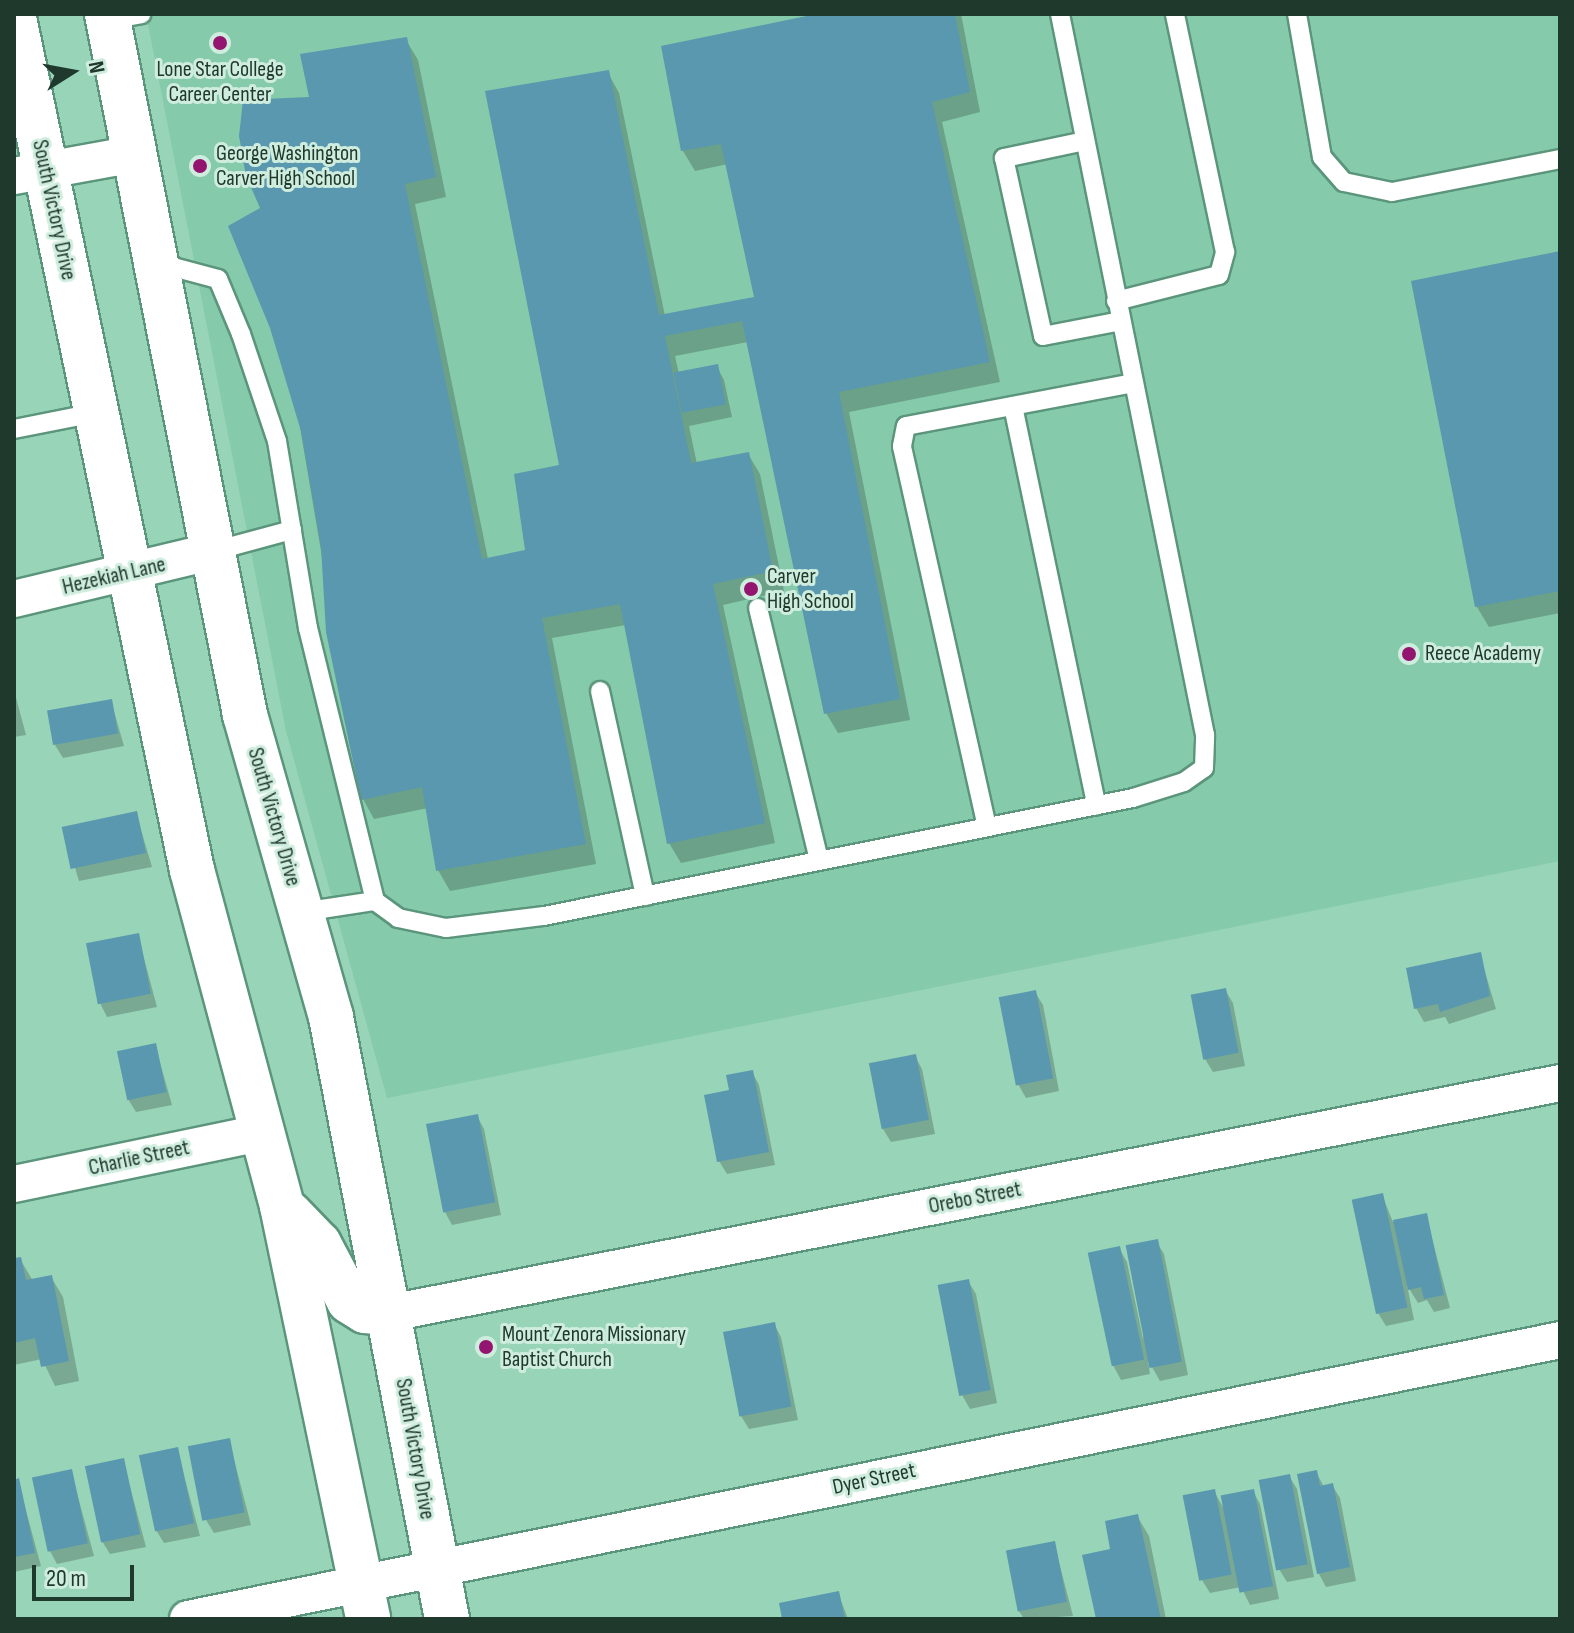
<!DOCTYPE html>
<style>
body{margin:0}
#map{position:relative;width:1574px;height:1633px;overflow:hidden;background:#98d4b7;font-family:"Sofia Sans Condensed",sans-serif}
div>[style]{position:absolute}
.built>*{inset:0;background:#85caaa}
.shadow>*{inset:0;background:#0003}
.building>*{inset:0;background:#5998af;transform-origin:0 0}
.roads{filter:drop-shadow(2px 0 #5b957b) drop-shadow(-2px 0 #5b957b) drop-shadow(0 2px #5b957b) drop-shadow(0 -2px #5b957b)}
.service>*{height:18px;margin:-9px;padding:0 9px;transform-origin:9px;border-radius:9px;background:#fff}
.minor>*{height:36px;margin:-18px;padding:0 18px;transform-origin:18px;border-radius:18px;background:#fff}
.secondary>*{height:44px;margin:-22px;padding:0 22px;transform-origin:22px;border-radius:22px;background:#fff}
.dots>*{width:22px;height:22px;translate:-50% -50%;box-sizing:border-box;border:4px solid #cfedde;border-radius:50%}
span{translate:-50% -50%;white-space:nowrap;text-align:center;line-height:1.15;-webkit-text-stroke:6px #cfedde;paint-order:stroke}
.poi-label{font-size:22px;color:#20392d}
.left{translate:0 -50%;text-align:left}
.street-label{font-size:22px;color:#20392d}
.frame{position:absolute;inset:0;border:16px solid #20392d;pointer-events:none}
.north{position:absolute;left:32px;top:32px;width:80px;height:80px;-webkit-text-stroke:6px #cfedde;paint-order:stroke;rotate:79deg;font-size:22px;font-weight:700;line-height:32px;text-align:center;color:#20392d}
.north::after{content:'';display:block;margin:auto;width:28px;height:36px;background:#20392d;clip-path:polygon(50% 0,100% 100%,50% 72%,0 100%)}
.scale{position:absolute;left:32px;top:1565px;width:102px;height:36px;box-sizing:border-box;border:4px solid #20392d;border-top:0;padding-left:10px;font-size:24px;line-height:28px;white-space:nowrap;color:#20392d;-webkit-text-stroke:6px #cfedde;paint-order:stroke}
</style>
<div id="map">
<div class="built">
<div style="clip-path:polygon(146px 14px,1560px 14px,1560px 861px,387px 1098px,286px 731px)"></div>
</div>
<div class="shadow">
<div style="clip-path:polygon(826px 14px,961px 14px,980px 112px,942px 122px,1000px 382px,849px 412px,910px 720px,838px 733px,826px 713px,748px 342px,675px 356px,679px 374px,717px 367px,724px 380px,732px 417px,689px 426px,697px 464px,748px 454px,760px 474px,784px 591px,723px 605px,775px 843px,681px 863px,669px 843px,626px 625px,552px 638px,596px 864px,450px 891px,438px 870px,428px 808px,374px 819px,363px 799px,263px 209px,312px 99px,406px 40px,418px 60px,446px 197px,415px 204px,488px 559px,527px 552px,562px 466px,608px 73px,619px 93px,665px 316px,756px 298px,728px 164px,695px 171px,683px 151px,663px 47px)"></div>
<div style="clip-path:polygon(1560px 253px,1560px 613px,1489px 627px,1477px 607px,1413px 283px)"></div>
<div style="clip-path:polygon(14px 690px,26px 735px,14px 737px)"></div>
<div style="clip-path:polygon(111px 701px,124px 746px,63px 758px,55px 745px)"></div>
<div style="clip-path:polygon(136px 813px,152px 867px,79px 881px,63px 828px)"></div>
<div style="clip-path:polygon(138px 936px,157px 1007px,107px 1017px,100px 1003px)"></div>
<div style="clip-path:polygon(1480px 955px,1496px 1009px,1449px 1024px,1445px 1017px,1424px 1022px,1416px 1008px)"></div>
<div style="clip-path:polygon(1225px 990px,1233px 1003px,1245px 1066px,1213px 1072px,1205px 1059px)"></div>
<div style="clip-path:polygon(1035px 992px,1043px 1005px,1059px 1091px,1026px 1098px,1018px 1084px)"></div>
<div style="clip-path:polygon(155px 1045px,172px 1105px,136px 1112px,128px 1099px)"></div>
<div style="clip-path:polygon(915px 1056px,922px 1069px,935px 1134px,891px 1142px,883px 1129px)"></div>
<div style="clip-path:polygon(752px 1072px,759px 1085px,775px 1165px,727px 1174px,719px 1161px,731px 1092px)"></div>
<div style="clip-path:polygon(477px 1116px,484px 1129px,501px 1215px,452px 1225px,445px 1212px,428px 1125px)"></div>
<div style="clip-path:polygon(1382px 1195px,1393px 1222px,1426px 1215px,1450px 1308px,1434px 1312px,1427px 1300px,1418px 1303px,1407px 1285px,1414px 1320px,1386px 1326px,1378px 1313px)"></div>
<div style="clip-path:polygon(1156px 1241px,1164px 1254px,1188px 1375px,1160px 1381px,1148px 1360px,1150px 1374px,1121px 1380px,1114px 1367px,1119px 1248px,1127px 1262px,1143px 1339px)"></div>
<div style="clip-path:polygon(20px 1259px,33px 1281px,51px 1277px,63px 1297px,79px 1381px,55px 1386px,42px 1359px,14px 1365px,14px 1260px)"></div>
<div style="clip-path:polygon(968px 1281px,976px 1294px,997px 1403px,970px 1409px,962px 1395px)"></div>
<div style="clip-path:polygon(774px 1324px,781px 1337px,798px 1420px,749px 1429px,741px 1416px)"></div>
<div style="clip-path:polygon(229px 1440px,251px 1525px,214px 1533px,206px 1520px)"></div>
<div style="clip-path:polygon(177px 1449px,200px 1536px,164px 1543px,156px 1530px)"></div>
<div style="clip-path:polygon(123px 1460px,146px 1547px,110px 1554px,102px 1541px)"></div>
<div style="clip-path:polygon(71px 1471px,94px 1556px,57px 1564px,50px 1551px)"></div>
<div style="clip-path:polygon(1316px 1472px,1324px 1487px,1332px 1485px,1340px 1498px,1356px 1581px,1326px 1587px,1319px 1574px)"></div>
<div style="clip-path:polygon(1289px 1476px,1297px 1489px,1314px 1577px,1287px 1582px,1279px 1569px)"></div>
<div style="clip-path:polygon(18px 1481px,41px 1566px,14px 1572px,14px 1482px)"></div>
<div style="clip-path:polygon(1214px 1491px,1225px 1511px,1253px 1491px,1260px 1504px,1279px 1599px,1250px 1605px,1241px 1587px,1210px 1593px,1202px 1580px,1186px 1497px)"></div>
<div style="clip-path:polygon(1137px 1516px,1149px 1536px,1166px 1619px,1098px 1619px)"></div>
<div style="clip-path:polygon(1054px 1543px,1073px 1616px,1024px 1619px,1019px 1611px)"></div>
<div style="clip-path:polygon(838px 1593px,848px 1619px,784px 1619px)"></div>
</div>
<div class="building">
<div style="clip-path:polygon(816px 14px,955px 14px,970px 92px,932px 102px,990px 362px,839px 392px,900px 699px,824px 714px,742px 321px,665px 336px,691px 463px,749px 452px,773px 571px,713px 584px,765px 823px,667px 844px,620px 604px,542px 618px,586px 844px,436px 871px,422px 787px,361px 800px,326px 632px,321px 547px,301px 431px,270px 328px,228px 226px,260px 208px,246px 176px,239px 136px,243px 100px,309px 97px,300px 54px,407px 37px,436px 177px,405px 184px,482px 559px,525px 550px,514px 474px,559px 465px,485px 91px,609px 70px,659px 315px,754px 297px,721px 144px,681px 151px,661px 46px)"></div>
<div style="clip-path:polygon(1560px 251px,1560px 591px,1475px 607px,1411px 281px)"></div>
<div style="left:718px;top:364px;width:41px;height:45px;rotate:79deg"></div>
<div style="left:112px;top:699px;width:35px;height:66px;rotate:80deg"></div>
<div style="left:137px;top:811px;width:43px;height:77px;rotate:78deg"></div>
<div style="left:139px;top:933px;width:62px;height:54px;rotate:79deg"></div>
<div style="clip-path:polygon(1481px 952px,1490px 996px,1440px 1012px,1438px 1004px,1414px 1009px,1406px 968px)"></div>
<div style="left:1226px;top:988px;width:66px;height:36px;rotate:79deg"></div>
<div style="left:1036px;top:990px;width:90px;height:38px;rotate:79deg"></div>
<div style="left:156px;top:1043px;width:50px;height:40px;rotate:78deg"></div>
<div style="left:916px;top:1054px;width:67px;height:48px;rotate:79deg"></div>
<div style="clip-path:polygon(753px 1070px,769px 1152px,717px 1162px,704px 1095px,729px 1090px,726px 1075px)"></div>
<div style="left:478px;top:1114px;width:90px;height:53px;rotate:79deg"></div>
<div style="left:1383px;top:1193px;width:117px;height:32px;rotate:78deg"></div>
<div style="clip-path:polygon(1427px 1213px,1444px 1295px,1424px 1299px,1421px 1287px,1408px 1290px,1393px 1220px)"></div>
<div style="left:1158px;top:1239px;width:125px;height:33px;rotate:79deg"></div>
<div style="left:1120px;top:1246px;width:116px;height:33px;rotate:78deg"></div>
<div style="clip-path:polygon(21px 1257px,26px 1280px,52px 1275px,69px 1361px,41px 1367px,35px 1338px,14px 1343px,14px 1258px)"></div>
<div style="left:969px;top:1279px;width:113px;height:32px;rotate:79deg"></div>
<div style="left:775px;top:1322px;width:86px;height:53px;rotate:79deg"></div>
<div style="left:230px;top:1438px;width:76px;height:43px;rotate:79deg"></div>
<div style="left:178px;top:1447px;width:78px;height:40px;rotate:78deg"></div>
<div style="left:124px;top:1458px;width:78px;height:40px;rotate:78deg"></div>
<div style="left:72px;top:1469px;width:76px;height:41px;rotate:78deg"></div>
<div style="clip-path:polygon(1317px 1470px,1320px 1486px,1333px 1483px,1350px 1567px,1317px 1574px,1297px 1474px)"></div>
<div style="left:1290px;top:1474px;width:92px;height:32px;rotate:79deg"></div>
<div style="clip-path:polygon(19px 1478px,35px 1553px,14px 1557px,14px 1480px)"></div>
<div style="left:1215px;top:1489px;width:87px;height:33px;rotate:79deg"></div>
<div style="left:1254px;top:1489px;width:99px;height:34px;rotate:79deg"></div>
<div style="clip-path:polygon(1138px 1514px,1161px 1619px,1096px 1619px,1082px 1555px,1110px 1549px,1105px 1521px)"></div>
<div style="left:1055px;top:1541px;width:62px;height:50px;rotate:79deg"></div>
<div style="clip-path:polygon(839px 1591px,845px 1619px,782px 1619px,779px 1603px)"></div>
</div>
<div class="roads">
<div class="service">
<div style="left:1297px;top:14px;width:145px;rotate:80.1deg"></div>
<div style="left:1322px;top:157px;width:33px;rotate:49deg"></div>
<div style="left:1344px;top:182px;width:49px;rotate:11.8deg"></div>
<div style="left:1392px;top:192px;width:171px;rotate:-11.1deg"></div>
<div style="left:108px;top:20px;width:34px;rotate:-10deg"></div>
<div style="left:1085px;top:141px;width:83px;rotate:168.1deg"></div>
<div style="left:1004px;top:158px;width:182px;rotate:77.6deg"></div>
<div style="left:1043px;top:336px;width:79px;rotate:-10.9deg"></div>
<div style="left:158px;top:263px;width:62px;rotate:14.9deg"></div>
<div style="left:218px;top:279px;width:60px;rotate:67.3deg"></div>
<div style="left:241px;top:334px;width:113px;rotate:71.4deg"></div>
<div style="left:277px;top:441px;width:190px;rotate:80.6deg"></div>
<div style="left:308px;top:628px;width:281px;rotate:76.2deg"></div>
<div style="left:1116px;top:301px;width:106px;rotate:-14.2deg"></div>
<div style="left:1219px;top:275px;width:24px;rotate:-75deg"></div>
<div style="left:1225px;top:252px;width:243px;rotate:-101.9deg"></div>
<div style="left:1013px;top:406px;width:408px;rotate:78.2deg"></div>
<div style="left:14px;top:429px;width:83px;rotate:-11.2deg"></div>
<div style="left:214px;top:551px;width:81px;rotate:-15.1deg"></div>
<div style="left:758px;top:608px;width:260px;rotate:76.4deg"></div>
<div style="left:600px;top:691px;width:210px;rotate:77.6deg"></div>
<div style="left:987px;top:827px;width:390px;rotate:-102.6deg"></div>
<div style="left:902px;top:446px;width:20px;rotate:-79deg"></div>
<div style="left:906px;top:426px;width:231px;rotate:-10.7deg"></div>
<div style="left:302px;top:912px;width:74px;rotate:-8.6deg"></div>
<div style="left:375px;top:901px;width:29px;rotate:36deg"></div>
<div style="left:398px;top:918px;width:49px;rotate:11.8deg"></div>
<div style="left:446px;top:928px;width:99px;rotate:-7deg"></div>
<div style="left:544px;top:916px;width:601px;rotate:-11.33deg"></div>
<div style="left:1133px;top:798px;width:53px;rotate:-17.4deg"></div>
<div style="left:1184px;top:782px;width:24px;rotate:-35deg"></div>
<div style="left:1204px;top:768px;width:33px;rotate:-88deg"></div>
<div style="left:1205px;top:735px;width:735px;rotate:-101.37deg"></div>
</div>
<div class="minor">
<div style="left:14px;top:176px;width:123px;rotate:-10.3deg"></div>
<div style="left:14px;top:599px;width:206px;rotate:-13.5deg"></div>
<div style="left:14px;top:1184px;width:255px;rotate:-11.7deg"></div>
<div style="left:390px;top:1313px;width:1192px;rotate:-11.12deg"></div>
<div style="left:188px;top:1619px;width:1400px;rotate:-11.49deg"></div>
</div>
<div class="secondary">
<div style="left:107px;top:14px;width:714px;rotate:78.86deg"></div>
<div style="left:245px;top:715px;width:314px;rotate:74.1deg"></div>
<div style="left:331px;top:1017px;width:613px;rotate:79.09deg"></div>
<div style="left:14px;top:18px;width:870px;rotate:78.2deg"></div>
<div style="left:192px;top:870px;width:348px;rotate:75deg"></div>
<div style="left:282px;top:1206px;width:422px;rotate:78.2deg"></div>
<div style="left:290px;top:1214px;width:42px;rotate:46deg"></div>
<div style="left:319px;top:1244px;width:64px;rotate:62.2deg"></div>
<div style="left:349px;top:1301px;width:19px;rotate:32deg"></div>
<div style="left:365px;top:1311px;width:25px;rotate:5deg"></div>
</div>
</div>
<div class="dots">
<div style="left:220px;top:43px;background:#94156f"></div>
<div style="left:200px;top:166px;background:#94156f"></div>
<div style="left:751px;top:589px;background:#94156f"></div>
<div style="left:1409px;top:654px;background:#94156f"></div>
<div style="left:486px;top:1347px;background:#94156f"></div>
</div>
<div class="poi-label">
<span style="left:220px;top:82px">Lone Star College<br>Career Center</span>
<span class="left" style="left:216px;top:166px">George Washington<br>Carver High School</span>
<span class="left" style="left:767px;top:589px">Carver<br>High School</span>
<span class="left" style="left:1425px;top:654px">Reece Academy</span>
<span class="left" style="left:502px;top:1347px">Mount Zenora Missionary<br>Baptist Church</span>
</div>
<div class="street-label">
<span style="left:54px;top:210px;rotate:78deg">South Victory Drive</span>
<span style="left:114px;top:576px;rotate:-13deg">Hezekiah Lane</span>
<span style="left:274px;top:817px;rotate:74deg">South Victory Drive</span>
<span style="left:139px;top:1158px;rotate:-12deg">Charlie Street</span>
<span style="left:975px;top:1198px;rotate:-11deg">Orebo Street</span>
<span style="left:415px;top:1449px;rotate:80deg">South Victory Drive</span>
<span style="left:874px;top:1479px;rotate:-12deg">Dyer Street</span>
</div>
<div class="frame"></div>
<div class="north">N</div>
<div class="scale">20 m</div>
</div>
